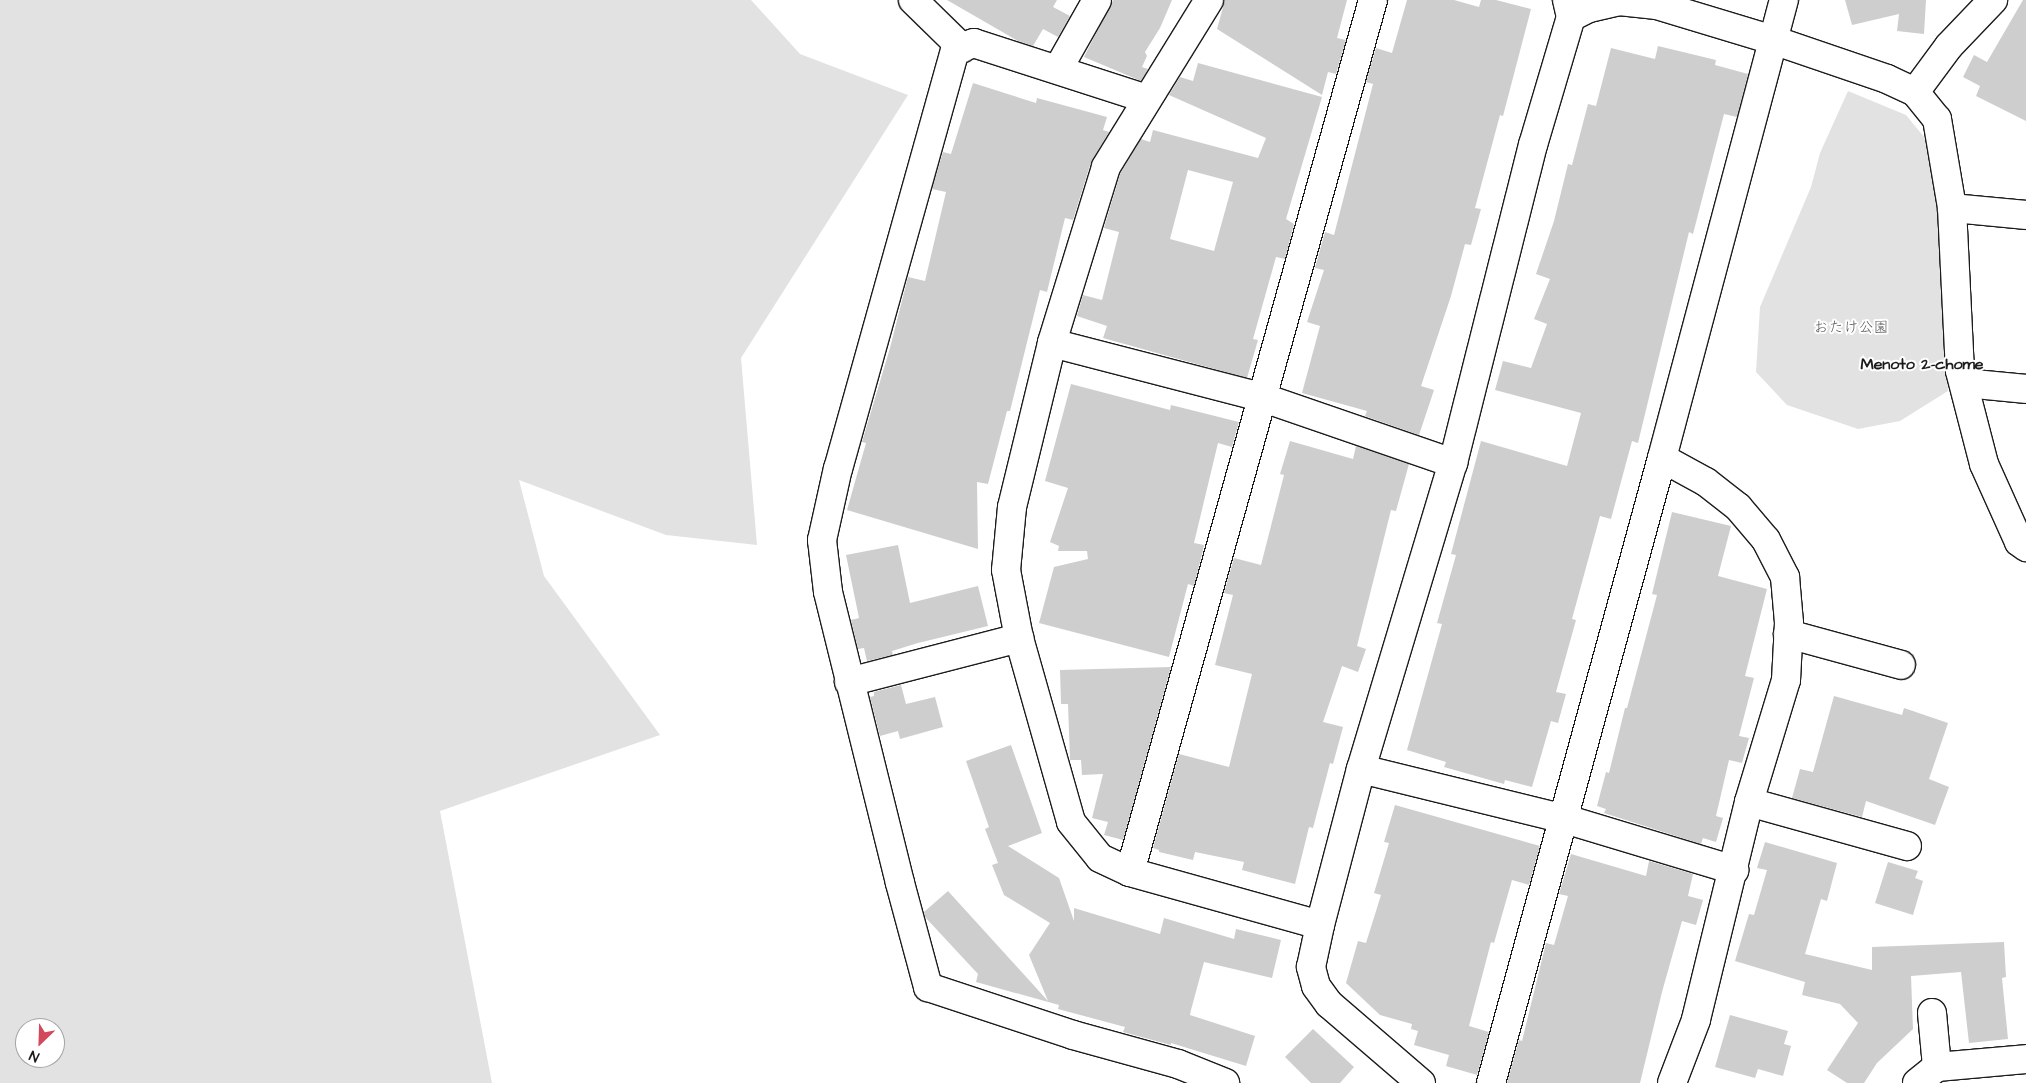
<!DOCTYPE html>
<meta charset="utf-8">
<style>
body{margin:0}
#map{position:relative;width:2026px;height:1083px;overflow:hidden;background:#fff;font-family:"Architects Daughter","Klee One",sans-serif}
div>[style]{position:absolute}
.green>*{inset:0;background:#e2e2e2}
.building>*{inset:0;background:#cecece}
.roads{filter:drop-shadow(1px 0 #1c1c1c) drop-shadow(-1px 0 #1c1c1c) drop-shadow(0 1px #1c1c1c) drop-shadow(0 -1px #1c1c1c)}
.minor>*{height:28px;margin:-14px;padding:0 14px;transform-origin:14px;border-radius:14px;background:#fff}
.tertiary>*{height:28px;margin:-14px;padding:0 14px;transform-origin:14px;border-radius:14px;background:#fff}
span{translate:-50% -50%;white-space:nowrap;text-align:center;line-height:1.15;-webkit-text-stroke:4px #fff;paint-order:stroke}
.park-label{font-size:15px;color:#575757}
.neighbourhood-label{font-size:16px;color:#1c1c1c;font-weight:700}
.north{position:absolute;left:15px;top:1018px;width:50px;height:50px;box-sizing:border-box;background:#fff;border:1px solid #a4a4a4;border-radius:50%;rotate:204deg;font-size:14px;font-weight:700;line-height:20px;text-align:center;color:#1c1c1c}
.north::after{content:'';display:block;margin:auto;width:18px;height:22px;background:#d1495b;clip-path:polygon(50% 0,100% 100%,50% 72%,0 100%)}
</style>
<div id="map">
<div class="green">
<div style="clip-path:polygon(evenodd,0 0,751px 0,800px 54px,908px 95px,741px 358px,757px 545px,666px 535px,519px 480px,544px 576px,660px 735px,440px 811px,492px 1083px,0 1083px,0 0,25px 1028px,55px 1028px,55px 1058px,25px 1058px,25px 1028px)"></div>
<div style="clip-path:polygon(1848px 91px,1906px 115px,1934px 149px,1948px 391px,1900px 421px,1858px 429px,1787px 405px,1756px 372px,1760px 307px,1811px 187px,1820px 153px)"></div>
</div>
<div class="building">
<div style="clip-path:polygon(947px 0,1057px 0,1053px 7px,1070px 16px,1058px 37px,1043px 29px,1033px 46px,1018px 41px)"></div>
<div style="clip-path:polygon(1113px 0,1172px 0,1160px 28px,1145px 52px,1147px 56px,1142px 67px,1148px 69px,1141px 81px,1084px 57px)"></div>
<div style="clip-path:polygon(1225px 0,1347px 0,1337px 38px,1346px 40px,1336px 74px,1328px 72px,1322px 95px,1217px 29px)"></div>
<div style="clip-path:polygon(1407px 0,1454px 0,1479px 7px,1481px 0,1496px 0,1531px 9px,1503px 116px,1500px 115px,1475px 208px,1481px 209px,1471px 245px,1465px 244px,1451px 296px,1421px 386px,1434px 390px,1419px 435px,1365px 416px,1367px 411px,1302px 393px,1320px 326px,1307px 322px,1324px 270px,1315px 268px,1325px 232px,1334px 235px,1373px 84px,1366px 82px,1376px 48px,1392px 53px)"></div>
<div style="clip-path:polygon(1845px 0,1926px 0,1924px 34px,1897px 31px,1899px 14px,1852px 25px)"></div>
<div style="clip-path:polygon(2023px 0,2026px 0,2026px 121px,1976px 96px,1980px 86px,1963px 77px,1974px 55px,1987px 62px)"></div>
<div style="clip-path:polygon(1658px 46px,1716px 60px,1715px 65px,1748px 74px,1737px 117px,1724px 114px,1693px 234px,1689px 232px,1638px 443px,1632px 441px,1611px 519px,1600px 516px,1572px 619px,1576px 620px,1556px 692px,1566px 694px,1558px 723px,1551px 721px,1532px 787px,1505px 780px,1504px 784px,1444px 767px,1446px 762px,1407px 750px,1442px 624px,1437px 623px,1456px 555px,1451px 554px,1481px 441px,1567px 466px,1581px 413px,1495px 390px,1503px 361px,1531px 368px,1547px 324px,1534px 319px,1550px 279px,1536px 274px,1554px 221px,1568px 164px,1572px 165px,1588px 104px,1596px 106px,1611px 48px,1655px 59px)"></div>
<div style="clip-path:polygon(evenodd,1198px 63px,1322px 97px,1286px 219px,1294px 224px,1285px 259px,1276px 257px,1253px 339px,1258px 340px,1247px 378px,1103px 338px,1107px 326px,1077px 316px,1083px 295px,1102px 300px,1119px 232px,1104px 228px,1120px 174px,1141px 139px,1150px 142px,1153px 130px,1258px 158px,1266px 138px,1169px 95px,1180px 77px,1193px 81px,1198px 63px,1188px 170px,1233px 182px,1214px 251px,1170px 239px,1188px 170px)"></div>
<div style="clip-path:polygon(973px 83px,1036px 103px,1037px 98px,1107px 117px,1103px 130px,1109px 132px,1091px 162px,1073px 220px,1065px 218px,1047px 292px,1040px 290px,1010px 411px,1007px 411px,988px 484px,977px 482px,978px 549px,847px 510px,866px 443px,862px 442px,890px 348px,908px 277px,925px 281px,946px 192px,932px 189px,933px 185px,943px 152px,951px 154px)"></div>
<div style="clip-path:polygon(1071px 384px,1170px 410px,1171px 405px,1239px 422px,1232px 447px,1218px 443px,1194px 543px,1204px 545px,1203px 550px,1194px 586px,1188px 584px,1169px 657px,1039px 623px,1054px 567px,1088px 559px,1087px 551px,1058px 551px,1059px 546px,1050px 542px,1068px 488px,1045px 481px)"></div>
<div style="clip-path:polygon(1290px 441px,1353px 459px,1356px 446px,1409px 464px,1396px 511px,1391px 510px,1357px 646px,1366px 649px,1358px 672px,1342px 666px,1323px 722px,1343px 727px,1333px 764px,1330px 763px,1313px 828px,1309px 827px,1295px 884px,1242px 870px,1244px 862px,1195px 852px,1193px 860px,1159px 852px,1159px 850px,1153px 848px,1179px 754px,1229px 767px,1252px 674px,1215px 665px,1233px 595px,1224px 593px,1234px 558px,1261px 565px,1284px 475px,1280px 474px)"></div>
<div style="clip-path:polygon(1672px 512px,1731px 526px,1718px 576px,1767px 589px,1745px 676px,1754px 678px,1739px 736px,1749px 738px,1742px 763px,1729px 760px,1716px 816px,1723px 818px,1716px 842px,1703px 838px,1701px 844px,1604px 813px,1606px 809px,1597px 806px,1606px 772px,1609px 773px,1625px 708px,1627px 708px,1657px 595px,1652px 594px)"></div>
<div style="clip-path:polygon(898px 545px,910px 603px,978px 586px,988px 626px,918px 643px,892px 651px,893px 655px,867px 661px,864px 648px,858px 649px,851px 620px,859px 618px,846px 555px)"></div>
<div style="clip-path:polygon(1171px 667px,1123px 840px,1104px 835px,1108px 822px,1092px 818px,1103px 774px,1082px 775px,1081px 760px,1070px 760px,1068px 704px,1061px 704px,1060px 670px)"></div>
<div style="clip-path:polygon(901px 685px,906px 704px,935px 697px,943px 727px,900px 739px,898px 731px,880px 736px,870px 697px,874px 696px,874px 692px)"></div>
<div style="clip-path:polygon(1834px 696px,1902px 715px,1904px 708px,1948px 723px,1929px 779px,1949px 787px,1935px 825px,1866px 801px,1862px 817px,1792px 798px,1800px 769px,1813px 772px)"></div>
<div style="clip-path:polygon(1011px 745px,1042px 833px,1008px 846px,1059px 878px,1074px 921px,1074px 908px,1160px 934px,1164px 918px,1234px 939px,1236px 929px,1281px 940px,1272px 978px,1204px 962px,1191px 1010px,1190px 1015px,1255px 1036px,1246px 1066px,1171px 1043px,1171px 1045px,1123px 1032px,1125px 1027px,1058px 1009px,1059px 1005px,976px 982px,978px 974px,925px 917px,924px 912px,948px 891px,1048px 1001px,1029px 955px,1050px 923px,1004px 895px,992px 865px,998px 863px,985px 829px,989px 827px,966px 761px)"></div>
<div style="clip-path:polygon(1395px 805px,1540px 846px,1529px 885px,1512px 880px,1494px 943px,1491px 942px,1469px 1026px,1489px 1032px,1477px 1075px,1446px 1066px,1449px 1055px,1414px 1045px,1418px 1031px,1411px 1029px,1412px 1024px,1380px 1015px,1346px 983px,1358px 941px,1366px 943px,1381px 895px,1374px 893px,1389px 843px,1384px 842px)"></div>
<div style="clip-path:polygon(1765px 842px,1837px 863px,1827px 901px,1821px 899px,1805px 954px,1872px 970px,1872px 947px,2004px 942px,2006px 977px,2002px 978px,2008px 1039px,1969px 1043px,1961px 972px,1911px 976px,1913px 1029px,1877px 1063px,1864px 1083px,1847px 1083px,1827px 1070px,1858px 1023px,1840px 1004px,1802px 995px,1805px 982px,1735px 961px,1749px 914px,1754px 915px,1767px 870px,1757px 868px)"></div>
<div style="clip-path:polygon(1571px 854px,1646px 876px,1649px 861px,1693px 874px,1688px 896px,1703px 900px,1696px 925px,1682px 921px,1662px 992px,1640px 1083px,1507px 1083px,1519px 1040px,1522px 1041px,1546px 943px,1554px 945px,1568px 896px,1559px 894px)"></div>
<div style="clip-path:polygon(1888px 862px,1918px 871px,1915px 878px,1923px 881px,1913px 915px,1875px 903px)"></div>
<div style="clip-path:polygon(1730px 1015px,1788px 1031px,1784px 1044px,1791px 1046px,1783px 1076px,1758px 1069px,1755px 1078px,1715px 1067px)"></div>
<div style="clip-path:polygon(1313px 1029px,1354px 1067px,1340px 1083px,1311px 1083px,1285px 1057px)"></div>
</div>
<div class="roads">
<div class="minor">
<div style="left:913px;top:0;width:69px;rotate:44.4deg"></div>
<div style="left:1209px;top:0;width:196px;rotate:121.7deg"></div>
<div style="left:1106px;top:167px;width:184px;rotate:107.1deg"></div>
<div style="left:1052px;top:343px;width:169px;rotate:103.7deg"></div>
<div style="left:1012px;top:507px;width:63px;rotate:95.4deg"></div>
<div style="left:1006px;top:570px;width:69px;rotate:79.2deg"></div>
<div style="left:1019px;top:638px;width:191px;rotate:74.2deg"></div>
<div style="left:1071px;top:822px;width:46px;rotate:51.1deg"></div>
<div style="left:1100px;top:858px;width:33px;rotate:25deg"></div>
<div style="left:1130px;top:872px;width:197px;rotate:15.6deg"></div>
<div style="left:1567px;top:0;width:17px;rotate:77deg"></div>
<div style="left:1058px;top:69px;width:79px;rotate:-60.5deg"></div>
<div style="left:1915px;top:92px;width:57px;rotate:-53.5deg"></div>
<div style="left:1949px;top:46px;width:64px;rotate:-46.3deg"></div>
<div style="left:1147px;top:99px;width:182px;rotate:-162.1deg"></div>
<div style="left:974px;top:43px;width:20px;rotate:160deg"></div>
<div style="left:955px;top:50px;width:434px;rotate:105.6deg"></div>
<div style="left:838px;top:468px;width:74px;rotate:102.5deg"></div>
<div style="left:822px;top:540px;width:52px;rotate:83.4deg"></div>
<div style="left:828px;top:592px;width:300px;rotate:76.1deg"></div>
<div style="left:900px;top:883px;width:108px;rotate:74.9deg"></div>
<div style="left:928px;top:987px;width:153px;rotate:18.3deg"></div>
<div style="left:1073px;top:1035px;width:109px;rotate:15.4deg"></div>
<div style="left:1178px;top:1064px;width:51px;rotate:22deg"></div>
<div style="left:1952px;top:208px;width:74px;rotate:5.4deg"></div>
<div style="left:1052px;top:343px;width:219px;rotate:14.5deg"></div>
<div style="left:1264px;top:398px;width:200px;rotate:19deg"></div>
<div style="left:1964px;top:383px;width:62px;rotate:5.5deg"></div>
<div style="left:1662px;top:458px;width:50px;rotate:28.6deg"></div>
<div style="left:1706px;top:482px;width:41px;rotate:38deg"></div>
<div style="left:1738px;top:507px;width:43px;rotate:49.7deg"></div>
<div style="left:1766px;top:540px;width:42px;rotate:62.8deg"></div>
<div style="left:1785px;top:577px;width:46px;rotate:85deg"></div>
<div style="left:1789px;top:623px;width:57px;rotate:93deg"></div>
<div style="left:1786px;top:680px;width:127px;rotate:106.9deg"></div>
<div style="left:1749px;top:802px;width:224px;rotate:103.7deg"></div>
<div style="left:1696px;top:1020px;width:67px;rotate:110.9deg"></div>
<div style="left:1788px;top:634px;width:117px;rotate:15.3deg"></div>
<div style="left:849px;top:682px;width:176px;rotate:-14.5deg"></div>
<div style="left:1361px;top:769px;width:210px;rotate:13.8deg"></div>
<div style="left:1565px;top:819px;width:177px;rotate:16.8deg"></div>
<div style="left:1749px;top:802px;width:164px;rotate:15.6deg"></div>
<div style="left:1130px;top:872px;width:905px;rotate:-74.43deg"></div>
<div style="left:1932px;top:1013px;width:54px;rotate:84.7deg"></div>
<div style="left:1491px;top:1083px;width:648px;rotate:-74.7deg"></div>
<div style="left:1662px;top:458px;width:474px;rotate:-75.1deg"></div>
<div style="left:1917px;top:1083px;width:26px;rotate:-39deg"></div>
<div style="left:1937px;top:1067px;width:89px;rotate:-5.1deg"></div>
</div>
<div class="tertiary">
<div style="left:1421px;top:1083px;width:121px;rotate:-139.3deg"></div>
<div style="left:1329px;top:1004px;width:22px;rotate:-126deg"></div>
<div style="left:1316px;top:986px;width:20px;rotate:-105deg"></div>
<div style="left:1311px;top:967px;width:43px;rotate:-77.9deg"></div>
<div style="left:1320px;top:925px;width:161px;rotate:-75.3deg"></div>
<div style="left:1361px;top:769px;width:320px;rotate:-73.3deg"></div>
<div style="left:1453px;top:463px;width:328px;rotate:-75.9deg"></div>
<div style="left:1533px;top:145px;width:134px;rotate:-73.5deg"></div>
<div style="left:1571px;top:17px;width:20px;rotate:-27deg"></div>
<div style="left:1589px;top:8px;width:31px;rotate:-13deg"></div>
<div style="left:1619px;top:1px;width:38px;rotate:6deg"></div>
<div style="left:1657px;top:5px;width:121px;rotate:16.8deg"></div>
<div style="left:1773px;top:40px;width:120px;rotate:18.9deg"></div>
<div style="left:1887px;top:79px;width:31px;rotate:25deg"></div>
<div style="left:1915px;top:92px;width:35px;rotate:51deg"></div>
<div style="left:1937px;top:119px;width:90px;rotate:80.4deg"></div>
<div style="left:1952px;top:208px;width:163px;rotate:87.2deg"></div>
<div style="left:1960px;top:371px;width:96px;rotate:75.5deg"></div>
<div style="left:1984px;top:464px;width:85px;rotate:65.8deg"></div>
<div style="left:2019px;top:542px;width:9px;rotate:36deg"></div>
</div>
</div>
<div class="park-label">
<span style="left:1851px;top:328px">おたけ公園</span>
</div>
<div class="neighbourhood-label">
<span style="left:1922px;top:364px">Menoto 2-chome</span>
</div>
<div class="north">N</div>
</div>
